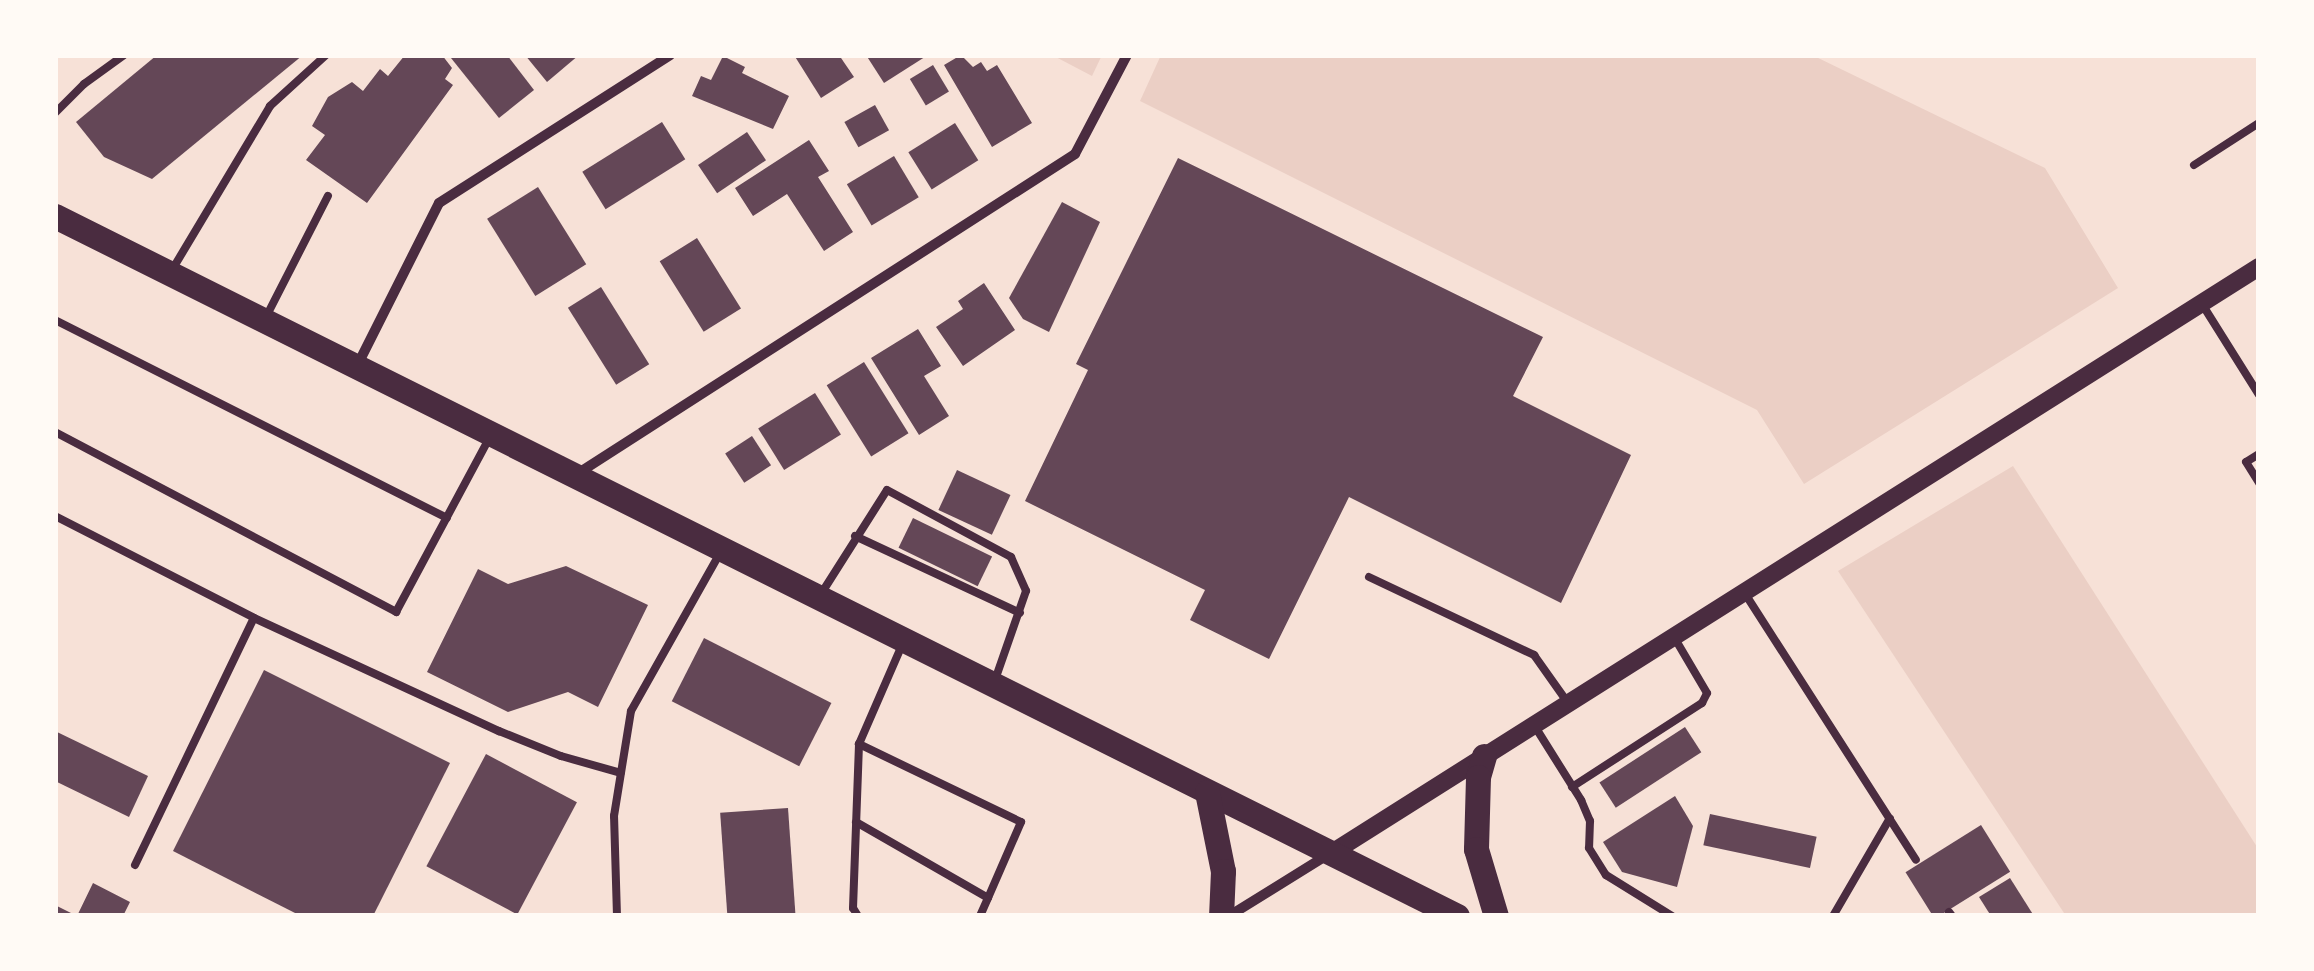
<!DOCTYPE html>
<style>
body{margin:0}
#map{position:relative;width:2314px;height:971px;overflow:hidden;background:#f7e1d7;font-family:Bitter,serif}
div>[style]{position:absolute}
.green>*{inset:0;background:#ebcfc5}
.building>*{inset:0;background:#644757;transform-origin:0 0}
.service>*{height:8px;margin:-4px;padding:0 4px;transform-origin:4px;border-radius:4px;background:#4a2c40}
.minor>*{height:10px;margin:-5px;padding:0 5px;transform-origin:5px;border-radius:5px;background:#4a2c40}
.tertiary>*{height:18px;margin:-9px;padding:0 9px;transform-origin:9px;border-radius:9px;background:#4a2c40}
.primary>*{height:25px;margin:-12.5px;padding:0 12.5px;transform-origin:12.5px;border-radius:12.5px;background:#4a2c40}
span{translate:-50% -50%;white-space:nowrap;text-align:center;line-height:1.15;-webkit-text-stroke:8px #fffaf5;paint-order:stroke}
.frame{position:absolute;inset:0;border:58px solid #fffaf5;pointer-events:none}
</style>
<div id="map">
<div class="green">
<div style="clip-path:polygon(1052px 55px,1102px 55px,1092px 76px)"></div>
<div style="clip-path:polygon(1161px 55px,1812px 55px,2045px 168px,2118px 288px,1804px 484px,1757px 410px,1140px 101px)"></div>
<div style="clip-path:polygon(2013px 466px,2259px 850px,2259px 916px,2066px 916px,1838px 571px)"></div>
</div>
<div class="building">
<div style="clip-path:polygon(157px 55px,303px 55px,152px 179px,104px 157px,76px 122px)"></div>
<div style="clip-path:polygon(405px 55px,442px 55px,452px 68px,445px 79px,453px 85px,367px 203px,306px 160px,325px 135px,312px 126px,328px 97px,352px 82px,363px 91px,380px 69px,388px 76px)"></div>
<div style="clip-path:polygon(455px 55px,507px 55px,534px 90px,499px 118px,451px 58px)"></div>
<div style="clip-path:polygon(525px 55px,579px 55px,547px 82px)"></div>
<div style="clip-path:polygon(794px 55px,839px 55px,854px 77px,821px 98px)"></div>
<div style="clip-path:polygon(866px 55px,928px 55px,884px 83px)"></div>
<div style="clip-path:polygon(961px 55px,973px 67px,981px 62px,987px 71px,997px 65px,1032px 123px,992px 147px,944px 65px)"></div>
<div style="clip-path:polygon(723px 56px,745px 67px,742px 73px,789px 96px,773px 129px,692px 96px,701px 76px,711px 80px)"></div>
<div style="left:933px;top:65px;width:31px;height:27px;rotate:59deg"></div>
<div style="left:875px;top:105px;width:29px;height:35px;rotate:61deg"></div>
<div style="left:662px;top:122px;width:44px;height:94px;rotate:58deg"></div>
<div style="left:955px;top:123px;width:44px;height:55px;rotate:58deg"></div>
<div style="left:747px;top:132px;width:34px;height:59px;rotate:56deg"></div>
<div style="clip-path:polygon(809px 140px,829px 171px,818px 177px,853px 232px,824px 251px,787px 194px,753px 216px,735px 188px)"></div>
<div style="left:894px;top:156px;width:48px;height:55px;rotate:59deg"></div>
<div style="clip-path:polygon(1178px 158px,1543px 337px,1513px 396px,1631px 455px,1561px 603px,1349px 497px,1269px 659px,1190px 620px,1205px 590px,1025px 501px,1088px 370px,1076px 364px)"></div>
<div style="left:538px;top:187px;width:91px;height:60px;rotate:58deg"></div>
<div style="clip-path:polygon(1062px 202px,1100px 222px,1049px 332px,1023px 319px,1009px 298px)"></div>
<div style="left:697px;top:238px;width:83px;height:44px;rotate:58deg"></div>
<div style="clip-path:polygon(984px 283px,1015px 330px,963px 366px,936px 327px,963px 309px,958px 301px)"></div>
<div style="left:601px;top:287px;width:91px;height:39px;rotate:58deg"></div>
<div style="clip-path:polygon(918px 329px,941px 366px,924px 376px,949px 416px,919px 435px,871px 358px)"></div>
<div style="left:864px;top:362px;width:84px;height:44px;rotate:58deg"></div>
<div style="left:815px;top:393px;width:49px;height:67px;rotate:58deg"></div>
<div style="left:752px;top:436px;width:35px;height:32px;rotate:57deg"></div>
<div style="left:957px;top:470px;width:59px;height:44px;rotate:25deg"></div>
<div style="left:913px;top:518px;width:88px;height:33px;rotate:26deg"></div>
<div style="clip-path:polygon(566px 566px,648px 605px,598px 707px,568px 692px,508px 712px,427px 672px,478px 569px,508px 584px)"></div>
<div style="left:704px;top:638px;width:143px;height:71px;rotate:27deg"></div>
<div style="clip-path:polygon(264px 670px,450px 763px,373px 916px,301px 916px,173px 851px)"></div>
<div style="left:1685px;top:727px;width:30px;height:102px;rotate:57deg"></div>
<div style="clip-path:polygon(55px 731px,148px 776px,129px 817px,55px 781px)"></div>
<div style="left:486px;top:754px;width:103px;height:127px;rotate:28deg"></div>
<div style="clip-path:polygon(1675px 796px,1693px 826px,1677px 887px,1622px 872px,1603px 842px)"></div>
<div style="left:788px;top:808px;width:108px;height:68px;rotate:86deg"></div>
<div style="left:1710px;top:814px;width:109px;height:32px;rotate:12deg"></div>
<div style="left:1981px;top:825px;width:55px;height:89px;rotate:58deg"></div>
<div style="clip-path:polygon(2010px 878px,2034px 916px,1991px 916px,1979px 897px)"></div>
<div style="clip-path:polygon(93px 883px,130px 902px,123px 916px,55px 916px,55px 905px,77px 916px)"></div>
</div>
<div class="service">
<div style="left:55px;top:113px;width:41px;rotate:-45deg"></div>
<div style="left:84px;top:84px;width:49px;rotate:-35.9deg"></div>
<div style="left:2194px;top:165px;width:77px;rotate:-32.9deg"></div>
<div style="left:172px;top:270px;width:191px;rotate:-59.1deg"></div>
<div style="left:270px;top:106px;width:76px;rotate:-42.3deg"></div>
<div style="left:2202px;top:304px;width:107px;rotate:57.9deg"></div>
<div style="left:266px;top:317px;width:136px;rotate:-62.9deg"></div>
<div style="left:55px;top:320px;width:439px;rotate:26.8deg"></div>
<div style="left:55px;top:432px;width:386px;rotate:27.8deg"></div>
<div style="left:396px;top:612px;width:199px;rotate:-61.8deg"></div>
<div style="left:2259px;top:454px;width:15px;rotate:148deg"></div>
<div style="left:2246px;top:462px;width:25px;rotate:58deg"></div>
<div style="left:55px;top:516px;width:224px;rotate:27.1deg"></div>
<div style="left:855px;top:536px;width:182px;rotate:25deg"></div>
<div style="left:1369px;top:577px;width:183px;rotate:25.3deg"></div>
<div style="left:1534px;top:655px;width:59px;rotate:54.7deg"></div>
<div style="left:1744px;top:592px;width:318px;rotate:57.3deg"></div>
<div style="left:821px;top:594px;width:123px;rotate:-57.6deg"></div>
<div style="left:887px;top:490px;width:141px;rotate:28.4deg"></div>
<div style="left:1011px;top:557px;width:37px;rotate:66deg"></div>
<div style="left:1026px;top:591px;width:94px;rotate:109.2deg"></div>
<div style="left:1534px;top:725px;width:89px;rotate:57.9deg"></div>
<div style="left:1581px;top:800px;width:23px;rotate:67deg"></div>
<div style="left:1590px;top:821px;width:27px;rotate:92deg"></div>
<div style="left:1589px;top:848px;width:32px;rotate:58deg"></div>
<div style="left:1606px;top:875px;width:78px;rotate:31.8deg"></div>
<div style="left:1572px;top:787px;width:155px;rotate:-32.9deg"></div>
<div style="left:1702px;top:703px;width:11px;rotate:-63deg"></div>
<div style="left:1707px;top:693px;width:65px;rotate:-120.5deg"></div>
<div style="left:856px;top:822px;width:152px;rotate:29.9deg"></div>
<div style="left:988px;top:898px;width:83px;rotate:-66.5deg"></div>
<div style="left:1021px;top:822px;width:180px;rotate:-154.3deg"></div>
<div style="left:135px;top:865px;width:274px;rotate:-64.3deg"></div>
<div style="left:254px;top:618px;width:270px;rotate:24.8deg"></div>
<div style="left:499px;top:731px;width:67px;rotate:22deg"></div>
<div style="left:561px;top:756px;width:62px;rotate:15.8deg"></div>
<div style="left:1949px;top:912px;width:5px;rotate:53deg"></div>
<div style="left:617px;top:916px;width:100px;rotate:-91.7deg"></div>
<div style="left:614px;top:816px;width:106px;rotate:-80.8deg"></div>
<div style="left:631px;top:711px;width:179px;rotate:-60.6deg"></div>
<div style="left:858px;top:916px;width:9px;rotate:-122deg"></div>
<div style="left:853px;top:908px;width:164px;rotate:-87.9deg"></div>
<div style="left:859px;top:744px;width:108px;rotate:-66.5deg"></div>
<div style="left:980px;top:916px;width:20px;rotate:-66deg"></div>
<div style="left:1833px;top:916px;width:113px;rotate:-59.8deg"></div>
</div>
<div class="minor">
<div style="left:358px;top:364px;width:180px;rotate:-63.3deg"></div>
<div style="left:439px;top:203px;width:274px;rotate:-32.6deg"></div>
<div style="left:577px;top:474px;width:592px;rotate:-32.72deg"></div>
<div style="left:1075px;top:154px;width:112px;rotate:-62.3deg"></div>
<div style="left:1229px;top:916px;width:118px;rotate:-31.8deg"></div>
</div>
<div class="tertiary">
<div style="left:1330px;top:854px;width:1099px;rotate:-32.29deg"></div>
</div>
<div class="primary">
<div style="left:55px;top:216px;width:1567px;rotate:26.53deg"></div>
<div style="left:1484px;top:756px;width:22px;rotate:106deg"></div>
<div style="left:1478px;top:777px;width:72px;rotate:91.6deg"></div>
<div style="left:1476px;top:849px;width:70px;rotate:73.4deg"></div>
<div style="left:1207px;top:792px;width:81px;rotate:78.6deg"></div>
<div style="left:1223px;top:871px;width:45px;rotate:92.5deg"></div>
</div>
<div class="frame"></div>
</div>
